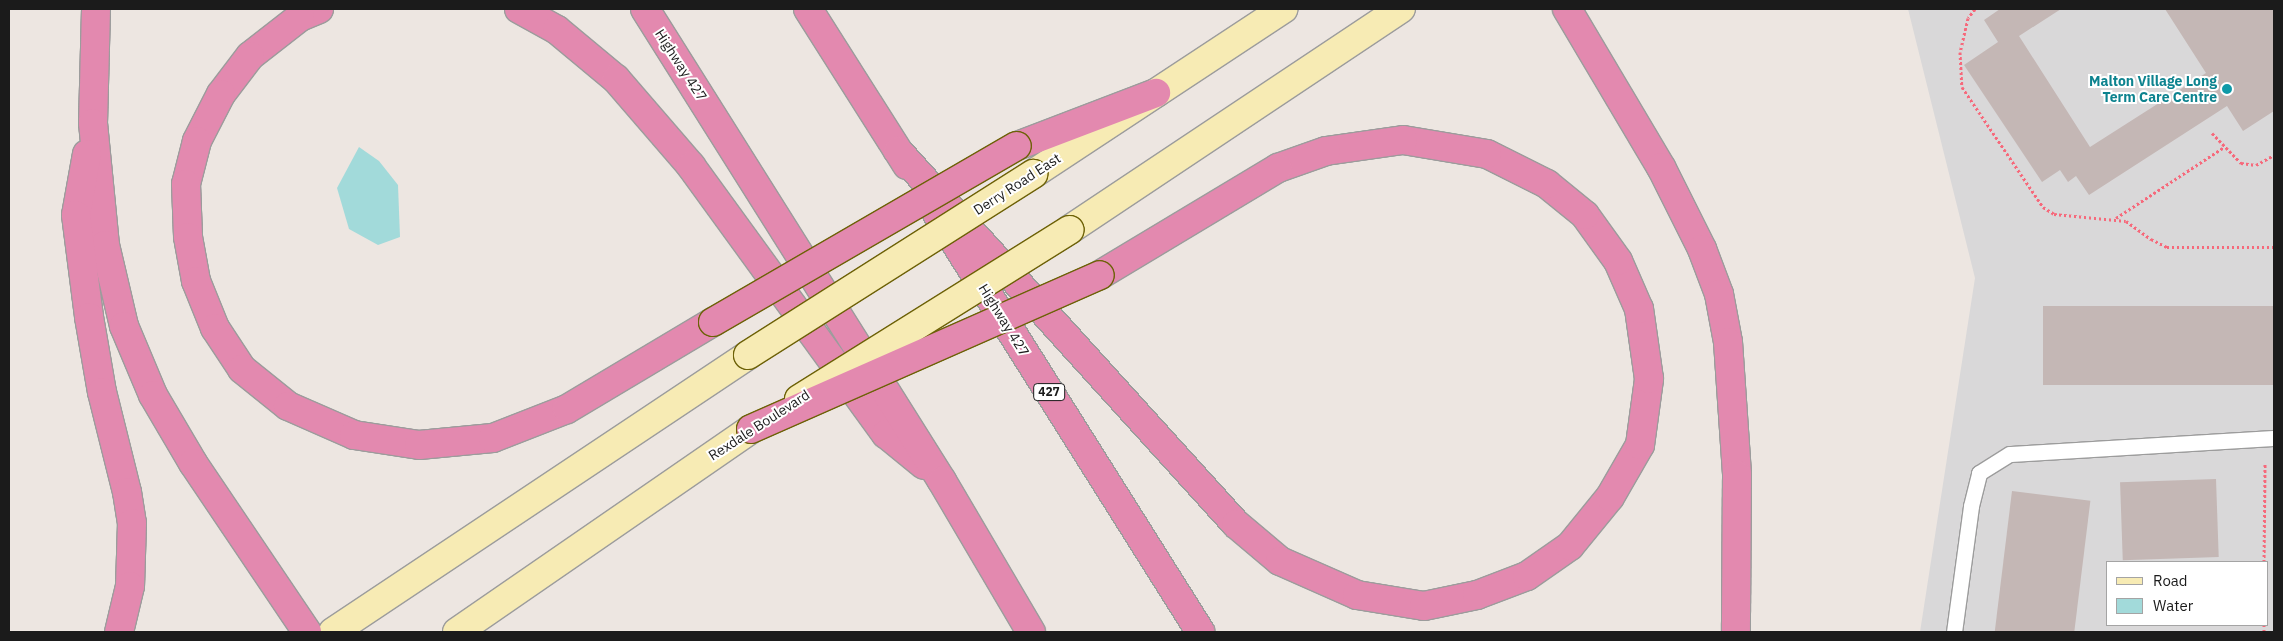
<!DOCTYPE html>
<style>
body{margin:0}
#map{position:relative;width:2283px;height:641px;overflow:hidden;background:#ede6e1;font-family:"IBM Plex Sans",sans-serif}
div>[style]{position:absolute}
.residential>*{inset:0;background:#d9d8d9}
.water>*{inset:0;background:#a2dada}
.building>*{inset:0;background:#c4b7b5;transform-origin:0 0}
.path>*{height:3px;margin-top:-1.5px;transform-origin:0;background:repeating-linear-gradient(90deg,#f6697b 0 2.5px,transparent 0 5px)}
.roads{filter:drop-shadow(1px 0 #9c9c9c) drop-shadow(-1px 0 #9c9c9c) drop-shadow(0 1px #9c9c9c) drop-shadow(0 -1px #9c9c9c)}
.lane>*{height:15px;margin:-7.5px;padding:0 7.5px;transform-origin:7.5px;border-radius:7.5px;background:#fff}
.secondary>*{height:28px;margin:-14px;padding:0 14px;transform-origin:14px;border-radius:14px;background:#f7ebb4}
.highway>*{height:28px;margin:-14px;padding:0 14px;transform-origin:14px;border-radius:14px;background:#e389af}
.bridges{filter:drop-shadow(1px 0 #6d6107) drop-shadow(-1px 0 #6d6107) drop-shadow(0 1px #6d6107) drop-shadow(0 -1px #6d6107)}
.secondary-bridge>*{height:28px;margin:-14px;padding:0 14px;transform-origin:14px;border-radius:14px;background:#f7ebb4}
.highway-bridge>*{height:28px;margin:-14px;padding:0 14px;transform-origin:14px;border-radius:14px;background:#e389af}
.dots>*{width:14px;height:14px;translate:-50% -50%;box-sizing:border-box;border:2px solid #fff;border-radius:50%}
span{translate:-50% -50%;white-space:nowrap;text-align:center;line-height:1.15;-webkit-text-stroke:4px #fff;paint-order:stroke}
.shield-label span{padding:1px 4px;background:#fff;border:1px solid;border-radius:4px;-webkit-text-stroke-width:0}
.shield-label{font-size:12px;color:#1b1b1b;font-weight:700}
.street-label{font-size:14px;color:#1b1b1b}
.culture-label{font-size:14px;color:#0d838f;font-weight:700}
.right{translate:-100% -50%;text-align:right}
.frame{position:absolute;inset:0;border:10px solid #1b1b1b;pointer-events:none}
.legend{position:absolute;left:2106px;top:561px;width:162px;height:65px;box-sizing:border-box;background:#fff;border:1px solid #a4a4a4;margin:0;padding:6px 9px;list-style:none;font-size:15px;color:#1b1b1b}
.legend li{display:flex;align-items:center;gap:10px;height:25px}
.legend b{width:25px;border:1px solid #a4a4a4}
</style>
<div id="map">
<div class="residential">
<div style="clip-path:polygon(evenodd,1908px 9px,2274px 9px,2274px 632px,1920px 632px,1975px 278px,1908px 9px,2107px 562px,2267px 562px,2267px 625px,2107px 625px,2107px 562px)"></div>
</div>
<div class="water">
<div style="clip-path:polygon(359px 147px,379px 161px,398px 185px,400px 237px,378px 245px,349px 229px,337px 188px)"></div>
</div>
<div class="building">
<div style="clip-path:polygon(2000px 9px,2061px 9px,2019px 36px,2090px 147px,2206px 73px,2165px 9px,2274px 9px,2274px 111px,2243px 131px,2227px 106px,2089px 195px,2076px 176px,2068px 182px,2060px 170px,2042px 182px,1964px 65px,1998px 42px,1984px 20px)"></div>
<div style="left:2043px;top:306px;width:231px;height:79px"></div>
<div style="left:2216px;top:479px;width:78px;height:96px;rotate:88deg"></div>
<div style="left:2012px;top:491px;width:79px;height:142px;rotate:7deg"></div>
</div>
<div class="path">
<div style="left:1975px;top:9px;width:11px;rotate:128deg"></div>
<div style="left:1968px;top:18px;width:35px;rotate:103deg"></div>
<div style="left:1960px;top:52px;width:35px;rotate:87deg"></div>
<div style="left:1962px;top:87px;width:145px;rotate:56deg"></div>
<div style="left:2043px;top:207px;width:13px;rotate:32deg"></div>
<div style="left:2054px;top:214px;width:72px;rotate:5.6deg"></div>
<div style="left:2126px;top:221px;width:31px;rotate:36deg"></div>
<div style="left:2151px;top:239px;width:18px;rotate:27deg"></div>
<div style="left:2167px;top:247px;width:107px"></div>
<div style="left:2212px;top:133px;width:42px;rotate:46deg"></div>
<div style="left:2241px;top:163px;width:15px;rotate:8deg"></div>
<div style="left:2256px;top:165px;width:21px;rotate:-29deg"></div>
<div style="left:2116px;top:218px;width:129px;rotate:-33.3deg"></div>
<div style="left:2264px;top:562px;width:99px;rotate:-89.4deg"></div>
<div style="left:2264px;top:632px;width:7px;rotate:-90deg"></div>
</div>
<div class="roads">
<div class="lane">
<div style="left:1954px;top:632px;width:127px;rotate:-82.3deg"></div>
<div style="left:1971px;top:506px;width:34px;rotate:-76deg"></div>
<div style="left:1979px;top:473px;width:36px;rotate:-32deg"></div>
<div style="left:2010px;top:454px;width:264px;rotate:-3.5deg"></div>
</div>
<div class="secondary">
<div style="left:1033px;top:174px;width:300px;rotate:-33.4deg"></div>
<div style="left:1069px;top:230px;width:399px;rotate:-33.7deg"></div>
<div style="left:333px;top:632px;width:499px;rotate:-33.7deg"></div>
<div style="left:457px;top:632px;width:357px;rotate:-34.6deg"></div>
</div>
<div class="highway">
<div style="left:96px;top:9px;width:114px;rotate:91.5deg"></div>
<div style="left:93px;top:123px;width:123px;rotate:84.4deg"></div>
<div style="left:105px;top:245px;width:83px;rotate:76.8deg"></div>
<div style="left:124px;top:326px;width:75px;rotate:67.2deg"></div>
<div style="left:153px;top:395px;width:79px;rotate:59.5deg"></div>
<div style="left:193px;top:463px;width:204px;rotate:56deg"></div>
<div style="left:319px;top:9px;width:21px;rotate:157deg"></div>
<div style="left:300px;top:17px;width:63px;rotate:142deg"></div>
<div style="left:250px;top:56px;width:48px;rotate:127.3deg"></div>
<div style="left:221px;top:94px;width:53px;rotate:117.1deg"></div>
<div style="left:197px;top:141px;width:44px;rotate:104.3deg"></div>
<div style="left:186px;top:184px;width:53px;rotate:87.8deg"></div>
<div style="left:188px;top:237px;width:45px;rotate:79.7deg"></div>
<div style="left:196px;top:281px;width:51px;rotate:68deg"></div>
<div style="left:215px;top:328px;width:49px;rotate:56.6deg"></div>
<div style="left:242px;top:369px;width:59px;rotate:38.8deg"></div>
<div style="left:288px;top:406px;width:72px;rotate:23.7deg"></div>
<div style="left:354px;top:435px;width:66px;rotate:8.7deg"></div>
<div style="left:419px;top:445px;width:74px;rotate:-5.4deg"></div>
<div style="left:493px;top:438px;width:79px;rotate:-21.4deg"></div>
<div style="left:567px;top:409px;width:170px;rotate:-30.8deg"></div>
<div style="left:519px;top:9px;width:43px;rotate:28.9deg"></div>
<div style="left:557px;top:30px;width:77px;rotate:39.7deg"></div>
<div style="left:616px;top:79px;width:115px;rotate:49.2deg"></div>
<div style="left:691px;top:166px;width:331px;rotate:54deg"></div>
<div style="left:886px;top:434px;width:49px;rotate:39.2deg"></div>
<div style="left:645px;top:9px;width:558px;rotate:57.82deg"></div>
<div style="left:942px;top:481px;width:175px;rotate:59.5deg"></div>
<div style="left:808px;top:9px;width:185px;rotate:57.6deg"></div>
<div style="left:1567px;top:9px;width:184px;rotate:59.3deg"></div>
<div style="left:1661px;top:167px;width:92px;rotate:63.4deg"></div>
<div style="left:1702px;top:249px;width:48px;rotate:69.3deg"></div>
<div style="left:1719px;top:294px;width:49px;rotate:79.4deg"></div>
<div style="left:1728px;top:342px;width:133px;rotate:86.1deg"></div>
<div style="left:1737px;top:475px;width:157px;rotate:90.4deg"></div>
<div style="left:1017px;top:146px;width:149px;rotate:-20.9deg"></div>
<div style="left:898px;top:151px;width:503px;rotate:47.82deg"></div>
<div style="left:1236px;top:524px;width:57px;rotate:40.1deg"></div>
<div style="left:1280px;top:561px;width:84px;rotate:23.8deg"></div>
<div style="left:1357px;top:595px;width:68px;rotate:9.3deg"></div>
<div style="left:1424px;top:606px;width:54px;rotate:-11.7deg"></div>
<div style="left:1477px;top:595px;width:53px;rotate:-20.8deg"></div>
<div style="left:1527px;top:576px;width:52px;rotate:-34.9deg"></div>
<div style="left:1570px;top:546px;width:63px;rotate:-50.8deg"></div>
<div style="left:1610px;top:497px;width:60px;rotate:-60deg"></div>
<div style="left:1640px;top:445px;width:67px;rotate:-82.2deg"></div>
<div style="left:1649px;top:379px;width:71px;rotate:-98.1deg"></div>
<div style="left:1639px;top:309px;width:52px;rotate:-113.6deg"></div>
<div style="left:1618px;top:261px;width:57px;rotate:-125.7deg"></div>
<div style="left:1585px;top:215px;width:49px;rotate:-140.8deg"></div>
<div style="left:1547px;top:184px;width:67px;rotate:-153.4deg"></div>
<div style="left:1487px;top:154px;width:85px;rotate:-170.5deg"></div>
<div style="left:1403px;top:140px;width:78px;rotate:171.9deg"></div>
<div style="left:1326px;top:151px;width:51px;rotate:160.5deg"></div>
<div style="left:1278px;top:168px;width:208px;rotate:149deg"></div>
<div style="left:87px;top:154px;width:62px;rotate:100.2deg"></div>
<div style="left:76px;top:215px;width:103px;rotate:82.7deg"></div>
<div style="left:89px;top:317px;width:76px;rotate:80.2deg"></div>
<div style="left:102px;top:392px;width:103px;rotate:76deg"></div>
<div style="left:127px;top:492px;width:31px;rotate:81deg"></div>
<div style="left:132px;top:523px;width:63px;rotate:91.8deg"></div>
<div style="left:130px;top:586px;width:47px;rotate:103.4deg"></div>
<div style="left:936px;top:212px;width:496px;rotate:57.8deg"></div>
</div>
</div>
<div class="bridges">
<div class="secondary-bridge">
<div style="left:748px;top:355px;width:338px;rotate:-32.4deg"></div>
<div style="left:799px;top:399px;width:319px;rotate:-32deg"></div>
</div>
<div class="highway-bridge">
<div style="left:713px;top:322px;width:351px;rotate:-30.1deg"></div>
<div style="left:751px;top:429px;width:381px;rotate:-23.8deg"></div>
</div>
</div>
<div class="dots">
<div style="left:2227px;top:89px;background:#0f9aa8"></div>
</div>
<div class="shield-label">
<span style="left:1049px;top:392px">427</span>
</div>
<div class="street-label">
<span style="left:681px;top:65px;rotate:57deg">Highway 427</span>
<span style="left:1017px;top:184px;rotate:-33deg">Derry Road East</span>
<span style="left:1004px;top:320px;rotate:58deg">Highway 427</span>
<span style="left:759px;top:425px;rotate:-33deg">Rexdale Boulevard</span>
</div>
<div class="culture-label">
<span class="right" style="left:2217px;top:89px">Malton Village Long<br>Term Care Centre</span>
</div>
<div class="frame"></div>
<ul class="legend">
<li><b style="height:6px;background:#f7ebb4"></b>Road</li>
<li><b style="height:14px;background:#a2dada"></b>Water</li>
</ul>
</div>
